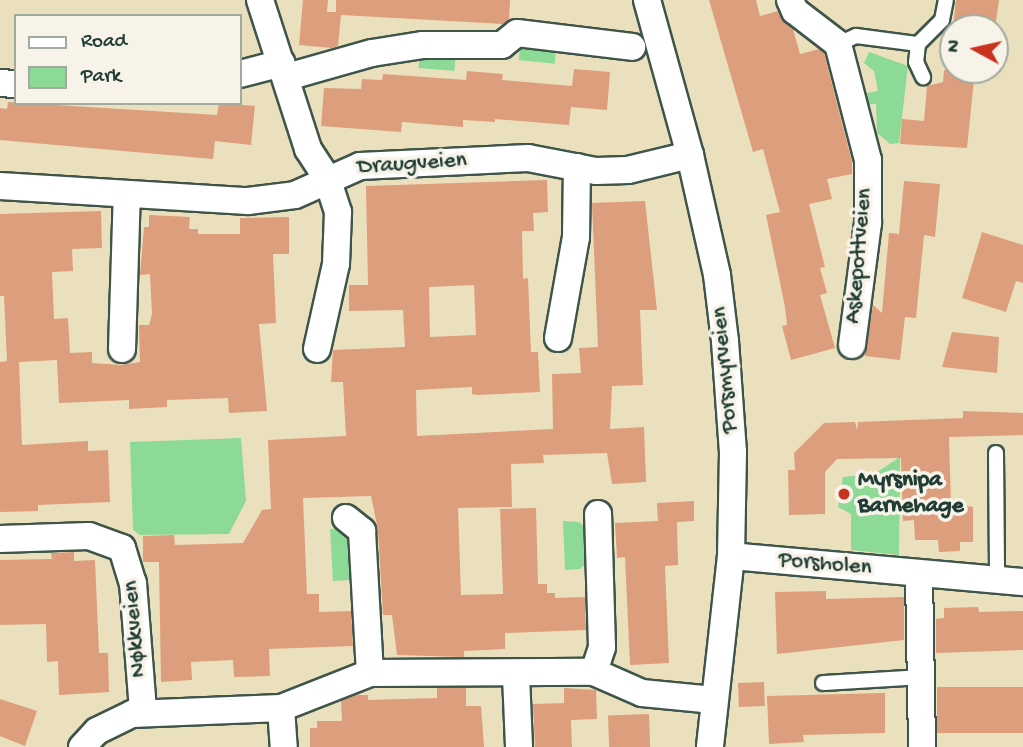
<!DOCTYPE html>
<meta charset="utf-8">
<style>
body{margin:0}
#map{position:relative;width:1023px;height:747px;overflow:hidden;background:#ebe0be;font-family:"Gochi Hand",sans-serif}
div>[style]{position:absolute}
.green>*{inset:0;background:#8dda97;transform-origin:0 0}
.building>*{inset:0;background:#dc9e7c;transform-origin:0 0}
.roads{filter:drop-shadow(2px 0 #3e5549) drop-shadow(-2px 0 #3e5549) drop-shadow(0 2px #3e5549) drop-shadow(0 -2px #3e5549)}
.lane>*{height:14px;margin:-7px;padding:0 7px;transform-origin:7px;border-radius:7px;background:#fff}
.street>*{height:26px;margin:-13px;padding:0 13px;transform-origin:13px;border-radius:13px;background:#fff}
.dots>*{width:19px;height:19px;translate:-50% -50%;box-sizing:border-box;border:4px solid #f7f3e8;border-radius:50%}
span{translate:-50% -50%;white-space:nowrap;text-align:center;line-height:1.15;-webkit-text-stroke:7px #f7f3e8;paint-order:stroke}
.street-label{font-size:23px;color:#1f3d34}
.poi-label{font-size:23px;color:#1f3d34;font-weight:700}
.left{translate:0 -50%;text-align:left}
.legend{position:absolute;left:14px;top:14px;width:228px;height:91px;box-sizing:border-box;background:#f7f3e8;border:2px solid #a1aaa0;margin:0;padding:9px 12px;list-style:none;font-size:21px;color:#1f3d34}
.legend li{display:flex;align-items:center;gap:14px;height:35px}
.legend b{width:35px;border:2px solid #a1aaa0}
.north{position:absolute;left:939px;top:14px;width:70px;height:70px;box-sizing:border-box;background:#f7f3e8;border:2px solid #a1aaa0;border-radius:50%;rotate:278deg;font-size:19px;font-weight:700;line-height:28px;text-align:center;color:#1f3d34}
.north::after{content:'';display:block;margin:auto;width:24px;height:32px;background:#c8321e;clip-path:polygon(50% 0,100% 100%,50% 72%,0 100%)}
</style>
<div id="map">
<div class="green">
<div style="left:521px;top:39px;width:36px;height:21px;rotate:6deg"></div>
<div style="left:420px;top:51px;width:36px;height:17px;rotate:5deg"></div>
<div style="clip-path:polygon(869px 52px,908px 66px,899px 143px,890px 144px,877px 133px,876px 104px,859px 105px,856px 95px,878px 91px,874px 71px,864px 63px)"></div>
<div style="clip-path:polygon(241px 438px,246px 501px,229px 534px,140px 535px,133px 530px,130px 442px)"></div>
<div style="clip-path:polygon(900px 457px,899px 555px,851px 550px,851px 514px,838px 507px,843px 477px,874px 474px)"></div>
<div style="clip-path:polygon(563px 521px,579px 522px,590px 531px,591px 559px,580px 569px,565px 570px)"></div>
<div style="clip-path:polygon(347px 528px,359px 569px,349px 580px,333px 581px,330px 529px)"></div>
</div>
<div class="building">
<div style="clip-path:polygon(303px 0,328px 0,327px 12px,336px 12px,336px 0,510px 0,509px 20px,503px 24px,341px 15px,338px 46px,332px 48px,299px 45px)"></div>
<div style="clip-path:polygon(709px 0,756px 0,760px 16px,778px 11px,793px 29px,800px 54px,819px 49px,824px 53px,852px 162px,852px 174px,827px 179px,832px 199px,809px 204px,825px 267px,820px 268px,827px 293px,820px 295px,835px 348px,791px 360px,782px 326px,787px 325px,785px 307px,766px 215px,780px 212px,763px 149px,753px 152px)"></div>
<div style="clip-path:polygon(956px 0,999px 0,995px 28px,953px 28px)"></div>
<div style="clip-path:polygon(574px 69px,610px 72px,607px 110px,571px 107px,569px 125px,495px 119px,495px 122px,463px 120px,463px 127px,402px 122px,401px 132px,321px 126px,324px 88px,361px 89px,362px 79px,382px 80px,383px 74px,466px 80px,467px 71px,503px 74px,502px 80px,572px 86px)"></div>
<div style="clip-path:polygon(944px 70px,975px 70px,967px 148px,900px 144px,902px 119px,924px 121px,927px 86px,943px 82px)"></div>
<div style="clip-path:polygon(8px 102px,217px 115px,219px 103px,255px 106px,251px 145px,215px 141px,213px 159px,0 140px,0 108px,7px 109px)"></div>
<div style="clip-path:polygon(evenodd,547px 180px,548px 212px,533px 213px,534px 231px,522px 231px,523px 279px,528px 278px,531px 352px,538px 352px,540px 392px,478px 395px,472px 394px,472px 387px,416px 390px,417px 436px,553px 429px,552px 374px,581px 373px,579px 348px,598px 347px,592px 203px,645px 201px,657px 310px,640px 310px,643px 385px,612px 386px,610px 429px,644px 427px,646px 482px,612px 484px,607px 453px,543px 455px,544px 463px,511px 464px,512px 507px,458px 508px,461px 595px,503px 594px,500px 509px,536px 508px,538px 584px,547px 584px,547px 593px,555px 593px,555px 598px,585px 597px,586px 630px,505px 633px,505px 649px,464px 651px,464px 657px,397px 655px,392px 615px,383px 615px,378px 530px,371px 496px,303px 498px,307px 594px,319px 594px,319px 612px,351px 611px,353px 646px,269px 649px,270px 676px,234px 677px,233px 660px,191px 662px,192px 680px,161px 682px,159px 562px,143px 562px,143px 536px,174px 535px,175px 545px,243px 543px,262px 510px,271px 509px,268px 440px,346px 436px,343px 382px,331px 382px,333px 350px,405px 347px,403px 310px,349px 311px,349px 285px,368px 285px,366px 186px,547px 180px,474px 285px,476px 335px,430px 337px,429px 287px,474px 285px)"></div>
<div style="clip-path:polygon(904px 181px,940px 184px,935px 237px,924px 235px,916px 318px,905px 317px,900px 360px,865px 356px,873px 305px,882px 313px,889px 233px,899px 234px)"></div>
<div style="clip-path:polygon(101px 211px,102px 248px,72px 249px,73px 271px,52px 272px,54px 319px,68px 318px,70px 353px,92px 352px,92px 363px,122px 365px,140px 362px,139px 325px,149px 325px,152px 314px,150px 274px,140px 275px,144px 227px,149px 227px,149px 215px,190px 217px,189px 229px,198px 229px,198px 234px,240px 234px,240px 218px,289px 217px,289px 254px,273px 254px,276px 323px,259px 324px,267px 411px,229px 413px,228px 398px,167px 400px,167px 407px,129px 409px,129px 400px,59px 403px,57px 360px,19px 362px,22px 445px,88px 441px,88px 451px,108px 450px,110px 502px,38px 505px,38px 511px,0 512px,0 362px,7px 361px,4px 296px,0 296px,0 214px)"></div>
<div style="clip-path:polygon(982px 232px,1023px 245px,1023px 283px,1016px 281px,1006px 312px,962px 298px)"></div>
<div style="clip-path:polygon(952px 332px,999px 337px,997px 373px,942px 367px)"></div>
<div style="clip-path:polygon(963px 411px,1023px 413px,1023px 435px,949px 437px,951px 504px,973px 507px,973px 542px,960px 542px,960px 551px,939px 552px,938px 540px,915px 540px,914px 520px,903px 521px,901px 458px,837px 459px,825px 472px,825px 514px,789px 515px,788px 470px,795px 470px,794px 453px,824px 423px,855px 422px,857px 430px,858px 422px,963px 418px)"></div>
<div style="clip-path:polygon(694px 501px,694px 521px,677px 522px,678px 565px,665px 566px,669px 663px,630px 665px,625px 557px,617px 558px,615px 523px,658px 521px,657px 503px)"></div>
<div style="clip-path:polygon(74px 552px,74px 561px,95px 560px,99px 653px,108px 653px,109px 692px,59px 695px,58px 661px,47px 662px,46px 624px,0 625px,0 560px,52px 559px,51px 553px)"></div>
<div style="clip-path:polygon(826px 591px,826px 599px,904px 597px,904px 640px,777px 654px,775px 592px)"></div>
<div style="clip-path:polygon(978px 607px,979px 612px,1023px 611px,1023px 650px,936px 653px,936px 619px,944px 618px,944px 608px)"></div>
<div style="left:764px;top:682px;width:24px;height:26px;rotate:88deg"></div>
<div style="left:1023px;top:687px;width:46px;height:86px;rotate:90deg"></div>
<div style="clip-path:polygon(437px 688px,466px 688px,466px 706px,481px 706px,484px 747px,310px 747px,310px 728px,317px 728px,317px 721px,342px 721px,341px 701px,357px 695px,368px 695px,368px 700px,437px 698px)"></div>
<div style="clip-path:polygon(564px 688px,596px 690px,597px 719px,571px 720px,572px 747px,535px 747px,533px 704px,564px 703px)"></div>
<div style="clip-path:polygon(885px 693px,885px 733px,803px 735px,804px 742px,769px 744px,767px 696px)"></div>
<div style="clip-path:polygon(0 699px,37px 711px,25px 746px,0 736px)"></div>
<div style="left:649px;top:714px;width:33px;height:41px;rotate:88deg"></div>
</div>
<div class="roads">
<div class="lane">
<div style="left:838px;top:44px;width:20px;rotate:-24deg"></div>
<div style="left:856px;top:36px;width:63px;rotate:7.4deg"></div>
<div style="left:918px;top:44px;width:34px;rotate:-45deg"></div>
<div style="left:942px;top:20px;width:20px;rotate:-79deg"></div>
<div style="left:918px;top:44px;width:18px;rotate:96deg"></div>
<div style="left:916px;top:62px;width:17px;rotate:65deg"></div>
<div style="left:996px;top:453px;width:127px;rotate:89.5deg"></div>
<div style="left:823px;top:683px;width:97px;rotate:-3.5deg"></div>
</div>
<div class="street">
<div style="left:260px;top:0;width:157px;rotate:72.1deg"></div>
<div style="left:308px;top:149px;width:35px;rotate:57deg"></div>
<div style="left:327px;top:178px;width:36px;rotate:72deg"></div>
<div style="left:338px;top:212px;width:52px;rotate:92.2deg"></div>
<div style="left:336px;top:264px;width:87px;rotate:102.6deg"></div>
<div style="left:647px;top:0;width:161px;rotate:74.5deg"></div>
<div style="left:690px;top:155px;width:123px;rotate:77.3deg"></div>
<div style="left:717px;top:275px;width:66px;rotate:83.1deg"></div>
<div style="left:725px;top:341px;width:111px;rotate:85.9deg"></div>
<div style="left:733px;top:452px;width:104px;rotate:91.1deg"></div>
<div style="left:731px;top:556px;width:192px;rotate:96.3deg"></div>
<div style="left:790px;top:0;width:12px;rotate:66deg"></div>
<div style="left:795px;top:11px;width:54px;rotate:37.5deg"></div>
<div style="left:838px;top:44px;width:120px;rotate:75.5deg"></div>
<div style="left:868px;top:160px;width:63px;rotate:90deg"></div>
<div style="left:868px;top:223px;width:123px;rotate:97.5deg"></div>
<div style="left:240px;top:74px;width:43px;rotate:-14.7deg"></div>
<div style="left:287px;top:77px;width:88px;rotate:-15.8deg"></div>
<div style="left:372px;top:53px;width:52px;rotate:-8.9deg"></div>
<div style="left:423px;top:45px;width:79px"></div>
<div style="left:502px;top:45px;width:19px;rotate:-39deg"></div>
<div style="left:517px;top:33px;width:116px;rotate:6.9deg"></div>
<div style="left:0;top:83px;width:16px;rotate:4deg"></div>
<div style="left:0;top:186px;width:248px;rotate:3.5deg"></div>
<div style="left:248px;top:201px;width:47px;rotate:-7.3deg"></div>
<div style="left:295px;top:195px;width:71px;rotate:-24deg"></div>
<div style="left:360px;top:166px;width:168px;rotate:-2.7deg"></div>
<div style="left:528px;top:158px;width:69px;rotate:10.8deg"></div>
<div style="left:596px;top:171px;width:32px;rotate:-2deg"></div>
<div style="left:628px;top:170px;width:64px;rotate:-13.6deg"></div>
<div style="left:558px;top:338px;width:103px;rotate:-79.9deg"></div>
<div style="left:576px;top:237px;width:70px;rotate:-89.2deg"></div>
<div style="left:122px;top:349px;width:155px;rotate:-88.2deg"></div>
<div style="left:346px;top:518px;width:21px;rotate:39deg"></div>
<div style="left:362px;top:531px;width:142px;rotate:86.8deg"></div>
<div style="left:0;top:539px;width:89px;rotate:-1.9deg"></div>
<div style="left:89px;top:536px;width:35px;rotate:20deg"></div>
<div style="left:122px;top:548px;width:37px;rotate:73deg"></div>
<div style="left:133px;top:583px;width:128px;rotate:85.5deg"></div>
<div style="left:731px;top:556px;width:293px;rotate:5.1deg"></div>
<div style="left:919px;top:574px;width:173px;rotate:89deg"></div>
<div style="left:594px;top:672px;width:26px;rotate:-72deg"></div>
<div style="left:602px;top:647px;width:133px;rotate:-91.7deg"></div>
<div style="left:516px;top:675px;width:72px;rotate:87.6deg"></div>
<div style="left:281px;top:708px;width:39px;rotate:86deg"></div>
<div style="left:82px;top:747px;width:22px;rotate:-47deg"></div>
<div style="left:97px;top:731px;width:39px;rotate:-26deg"></div>
<div style="left:132px;top:714px;width:149px;rotate:-2.3deg"></div>
<div style="left:281px;top:708px;width:96px;rotate:-21.5deg"></div>
<div style="left:370px;top:673px;width:224px;rotate:-0.3deg"></div>
<div style="left:594px;top:672px;width:52px;rotate:23.6deg"></div>
<div style="left:642px;top:693px;width:72px;rotate:5.6deg"></div>
</div>
</div>
<div class="dots">
<div style="left:844px;top:494px;background:#c8321e"></div>
</div>
<div class="street-label">
<span style="left:412px;top:165px;rotate:-4deg">Draugveien</span>
<span style="left:860px;top:256px;rotate:-85deg">Askepottveien</span>
<span style="left:726px;top:370px;rotate:-95deg">Porsmyrveien</span>
<span style="left:825px;top:565px;rotate:5deg">Porsholen</span>
<span style="left:136px;top:629px;rotate:-95deg">Nøkkveien</span>
</div>
<div class="poi-label">
<span class="left" style="left:858px;top:494px">Myrsnipa<br>Barnehage</span>
</div>
<ul class="legend">
<li><b style="height:9px;background:#fff"></b>Road</li>
<li><b style="height:19px;background:#8dda97"></b>Park</li>
</ul>
<div class="north">N</div>
</div>
